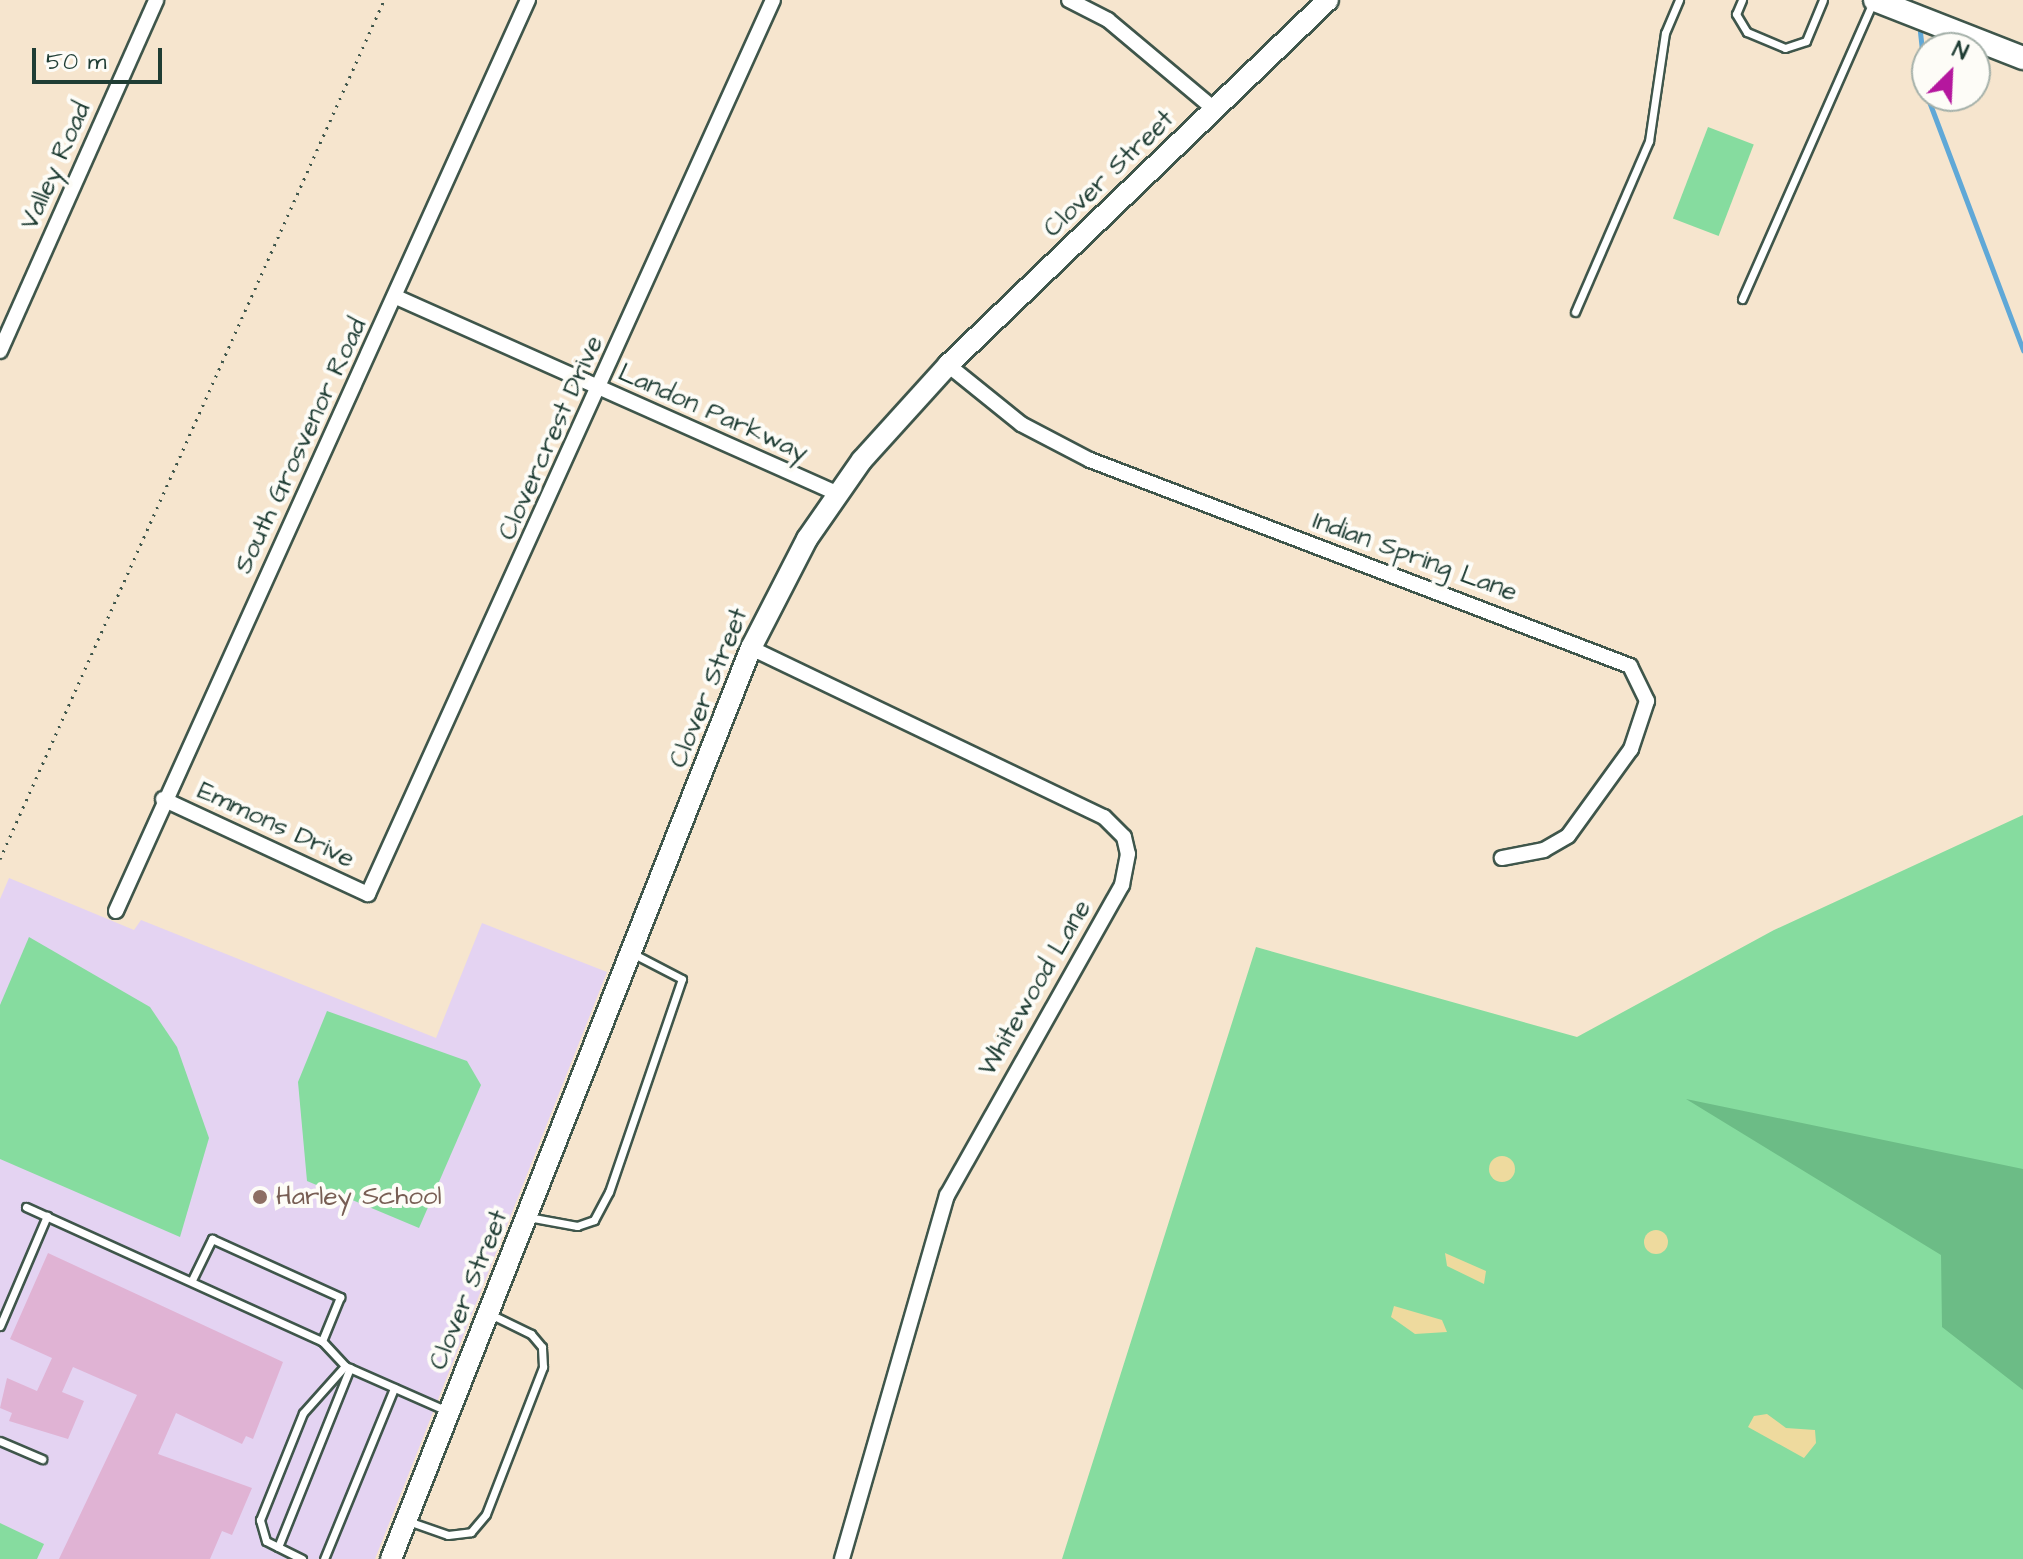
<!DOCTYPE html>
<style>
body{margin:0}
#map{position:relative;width:2023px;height:1559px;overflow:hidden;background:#f6e5ce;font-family:"Architects Daughter",sans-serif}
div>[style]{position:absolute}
.built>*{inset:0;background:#e4d3f2}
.green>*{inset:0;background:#86dc9f;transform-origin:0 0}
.forest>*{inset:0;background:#6cbc86}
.sand>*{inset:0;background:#eeda9e}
.round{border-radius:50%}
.stream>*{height:5px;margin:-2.5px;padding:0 2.5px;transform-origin:2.5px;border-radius:2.5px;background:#60a8d7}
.building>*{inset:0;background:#e0b3d4}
.path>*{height:3px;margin-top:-1.5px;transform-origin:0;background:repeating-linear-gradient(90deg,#3f564b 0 2px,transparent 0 8px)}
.roads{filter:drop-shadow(2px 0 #3f564b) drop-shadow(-2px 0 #3f564b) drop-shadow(0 2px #3f564b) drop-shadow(0 -2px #3f564b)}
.lane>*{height:7px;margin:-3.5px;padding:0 3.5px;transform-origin:3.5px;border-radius:3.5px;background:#fff}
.street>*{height:14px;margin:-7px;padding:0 7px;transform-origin:7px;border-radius:7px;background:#fff}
.secondary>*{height:20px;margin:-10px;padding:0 10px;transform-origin:10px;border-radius:10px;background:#fff}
.primary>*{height:22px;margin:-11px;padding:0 11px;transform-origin:11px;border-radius:11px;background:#fff}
.dots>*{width:22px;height:22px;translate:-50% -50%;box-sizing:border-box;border:4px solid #fdfcf7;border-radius:50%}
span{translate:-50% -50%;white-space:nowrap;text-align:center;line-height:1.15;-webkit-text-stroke:8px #fdfcf7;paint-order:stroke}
.street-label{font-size:26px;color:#1f3d34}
.education-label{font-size:26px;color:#785e54}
.left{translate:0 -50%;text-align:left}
.north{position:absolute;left:1911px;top:32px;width:80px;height:80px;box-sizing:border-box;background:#fdfcf7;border:2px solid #a4b0a9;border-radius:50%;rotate:24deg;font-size:22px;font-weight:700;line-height:32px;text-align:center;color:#1f3d34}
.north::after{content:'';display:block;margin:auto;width:28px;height:36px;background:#b5179e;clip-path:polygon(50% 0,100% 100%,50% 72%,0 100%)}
.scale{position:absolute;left:32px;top:48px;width:130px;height:36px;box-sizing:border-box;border:4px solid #1f3d34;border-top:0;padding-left:10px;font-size:24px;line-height:28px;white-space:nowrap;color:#1f3d34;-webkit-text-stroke:6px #fdfcf7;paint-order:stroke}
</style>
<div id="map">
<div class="built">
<div style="clip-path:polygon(9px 878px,134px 930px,141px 920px,436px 1038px,482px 923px,607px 972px,375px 1559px,0 1559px,0 899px)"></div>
</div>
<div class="green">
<div style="left:1708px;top:127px;width:49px;height:98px;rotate:21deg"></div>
<div style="clip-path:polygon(2023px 815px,2023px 1559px,1062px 1559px,1256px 947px,1577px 1037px,1774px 930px)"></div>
<div style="clip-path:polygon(29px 937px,150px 1007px,177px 1047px,209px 1138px,180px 1237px,0 1159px,0 1005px)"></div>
<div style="clip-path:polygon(327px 1011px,467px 1061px,481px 1085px,419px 1228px,307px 1181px,298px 1082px)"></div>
<div style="clip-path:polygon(0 1523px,44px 1544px,37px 1559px,0 1559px)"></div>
</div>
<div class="forest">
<div style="clip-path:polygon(1686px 1099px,2023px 1169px,2023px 1390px,1942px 1327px,1941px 1255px)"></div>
</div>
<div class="sand">
<div class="round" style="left:1489px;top:1156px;width:26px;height:26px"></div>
<div class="round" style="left:1644px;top:1230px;width:24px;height:24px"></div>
<div style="clip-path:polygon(1445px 1253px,1486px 1271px,1484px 1284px,1447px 1266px)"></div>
<div style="clip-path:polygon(1394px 1306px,1442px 1320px,1447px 1332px,1415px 1334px,1391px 1317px)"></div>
<div style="clip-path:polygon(1767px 1414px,1786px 1428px,1815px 1430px,1816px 1443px,1804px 1458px,1748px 1427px,1754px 1416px)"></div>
</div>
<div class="stream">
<div style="left:1920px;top:32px;width:62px;rotate:83.6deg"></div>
<div style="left:1927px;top:96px;width:272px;rotate:69.3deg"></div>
</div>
<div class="building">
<div style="clip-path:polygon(48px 1253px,283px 1362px,253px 1439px,246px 1436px,242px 1444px,176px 1413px,158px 1454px,252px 1488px,232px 1535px,222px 1531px,210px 1559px,59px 1559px,137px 1395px,73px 1367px,62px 1392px,84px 1401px,68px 1439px,9px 1421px,12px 1413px,0 1408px,7px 1378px,37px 1391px,52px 1358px,10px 1339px)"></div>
</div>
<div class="path">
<div style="left:0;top:859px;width:941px;rotate:-65.91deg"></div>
</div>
<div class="roads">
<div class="lane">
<div style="left:1742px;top:0;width:15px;rotate:113deg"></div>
<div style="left:1736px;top:14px;width:21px;rotate:59deg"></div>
<div style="left:1747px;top:32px;width:41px;rotate:22.8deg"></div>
<div style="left:1785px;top:48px;width:22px;rotate:-18deg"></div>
<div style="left:1806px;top:41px;width:44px;rotate:-67.5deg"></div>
<div style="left:1742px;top:299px;width:325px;rotate:-66.2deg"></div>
<div style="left:1575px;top:312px;width:186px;rotate:-66.6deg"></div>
<div style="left:1649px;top:141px;width:109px;rotate:-81.6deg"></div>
<div style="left:1665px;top:33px;width:36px;rotate:-67deg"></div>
<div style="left:26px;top:1207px;width:325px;rotate:24.4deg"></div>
<div style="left:322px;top:1341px;width:34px;rotate:47deg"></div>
<div style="left:345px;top:1366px;width:111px;rotate:23.8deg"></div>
<div style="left:528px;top:1217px;width:50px;rotate:10.4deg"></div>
<div style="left:577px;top:1226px;width:18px;rotate:-19deg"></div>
<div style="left:594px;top:1220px;width:32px;rotate:-62deg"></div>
<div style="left:609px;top:1192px;width:225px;rotate:-71.1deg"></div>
<div style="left:682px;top:979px;width:54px;rotate:-152.5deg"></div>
<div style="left:192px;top:1280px;width:46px;rotate:-64deg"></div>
<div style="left:212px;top:1239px;width:141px;rotate:24.4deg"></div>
<div style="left:340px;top:1297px;width:48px;rotate:112.2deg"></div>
<div style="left:0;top:1326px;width:120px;rotate:-66.9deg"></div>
<div style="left:0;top:1441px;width:46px;rotate:23.2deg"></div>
<div style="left:408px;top:1521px;width:42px;rotate:19.3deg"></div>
<div style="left:448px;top:1535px;width:23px;rotate:-7deg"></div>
<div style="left:471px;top:1532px;width:23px;rotate:-50deg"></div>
<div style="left:486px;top:1514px;width:158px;rotate:-68.8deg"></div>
<div style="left:543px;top:1367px;width:20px;rotate:-93deg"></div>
<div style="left:542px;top:1347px;width:17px;rotate:-130deg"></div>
<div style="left:531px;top:1334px;width:43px;rotate:-154deg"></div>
<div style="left:278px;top:1547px;width:193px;rotate:-68.1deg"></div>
<div style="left:302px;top:1559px;width:40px;rotate:-153.4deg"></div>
<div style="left:266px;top:1541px;width:22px;rotate:-106deg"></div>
<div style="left:260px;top:1520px;width:115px;rotate:-68.1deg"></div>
<div style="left:303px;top:1413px;width:63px;rotate:-48.2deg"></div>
<div style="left:324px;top:1559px;width:185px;rotate:-67.7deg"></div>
</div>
<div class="street">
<div style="left:1069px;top:0;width:44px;rotate:27.1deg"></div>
<div style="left:1108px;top:20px;width:138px;rotate:40deg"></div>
<div style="left:396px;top:297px;width:482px;rotate:24deg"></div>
<div style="left:0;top:351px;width:384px;rotate:-66deg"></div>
<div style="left:948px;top:365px;width:94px;rotate:38.9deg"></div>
<div style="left:1021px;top:424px;width:78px;rotate:27.6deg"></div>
<div style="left:1090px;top:460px;width:578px;rotate:20.88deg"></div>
<div style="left:1630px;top:666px;width:39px;rotate:64deg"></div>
<div style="left:1647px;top:701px;width:51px;rotate:108.4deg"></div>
<div style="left:1631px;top:749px;width:107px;rotate:125.9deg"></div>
<div style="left:1568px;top:836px;width:28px;rotate:150deg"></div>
<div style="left:1544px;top:850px;width:43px;rotate:169.2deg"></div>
<div style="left:751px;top:648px;width:391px;rotate:25.6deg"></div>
<div style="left:1104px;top:817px;width:28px;rotate:45deg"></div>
<div style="left:1124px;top:837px;width:17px;rotate:77deg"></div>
<div style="left:1128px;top:854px;width:32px;rotate:101deg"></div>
<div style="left:1122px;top:885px;width:356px;rotate:119.4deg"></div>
<div style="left:947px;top:1195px;width:379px;rotate:106.1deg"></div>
<div style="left:163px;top:799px;width:226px;rotate:24.9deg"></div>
<div style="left:368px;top:894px;width:981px;rotate:-65.63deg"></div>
<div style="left:116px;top:911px;width:1000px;rotate:-65.67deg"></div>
</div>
<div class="secondary">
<div style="left:391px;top:1559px;width:980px;rotate:-68.44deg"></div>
<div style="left:751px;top:648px;width:123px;rotate:-62.8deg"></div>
<div style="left:807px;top:539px;width:96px;rotate:-55.2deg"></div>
<div style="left:862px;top:460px;width:128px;rotate:-47.8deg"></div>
<div style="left:948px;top:365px;width:527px;rotate:-43.85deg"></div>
</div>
<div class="primary">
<div style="left:1875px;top:0;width:159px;rotate:21.4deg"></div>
</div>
</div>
<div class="dots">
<div style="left:260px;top:1197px;background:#8d6e63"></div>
</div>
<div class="street-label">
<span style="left:56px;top:166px;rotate:-66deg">Valley Road</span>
<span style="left:1109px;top:174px;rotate:-44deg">Clover Street</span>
<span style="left:713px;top:413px;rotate:24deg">Landon Parkway</span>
<span style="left:551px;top:438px;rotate:-66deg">Clovercrest Drive</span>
<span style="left:301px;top:446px;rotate:-65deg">South Grosvenor Road</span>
<span style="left:1415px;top:557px;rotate:20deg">Indian Spring Lane</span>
<span style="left:709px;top:688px;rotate:-68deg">Clover Street</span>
<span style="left:276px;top:825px;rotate:25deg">Emmons Drive</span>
<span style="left:1035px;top:988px;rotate:-60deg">Whitewood Lane</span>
<span style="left:469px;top:1290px;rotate:-68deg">Clover Street</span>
</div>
<div class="education-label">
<span class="left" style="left:276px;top:1197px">Harley School</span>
</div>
<div class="north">N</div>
<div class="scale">50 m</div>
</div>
